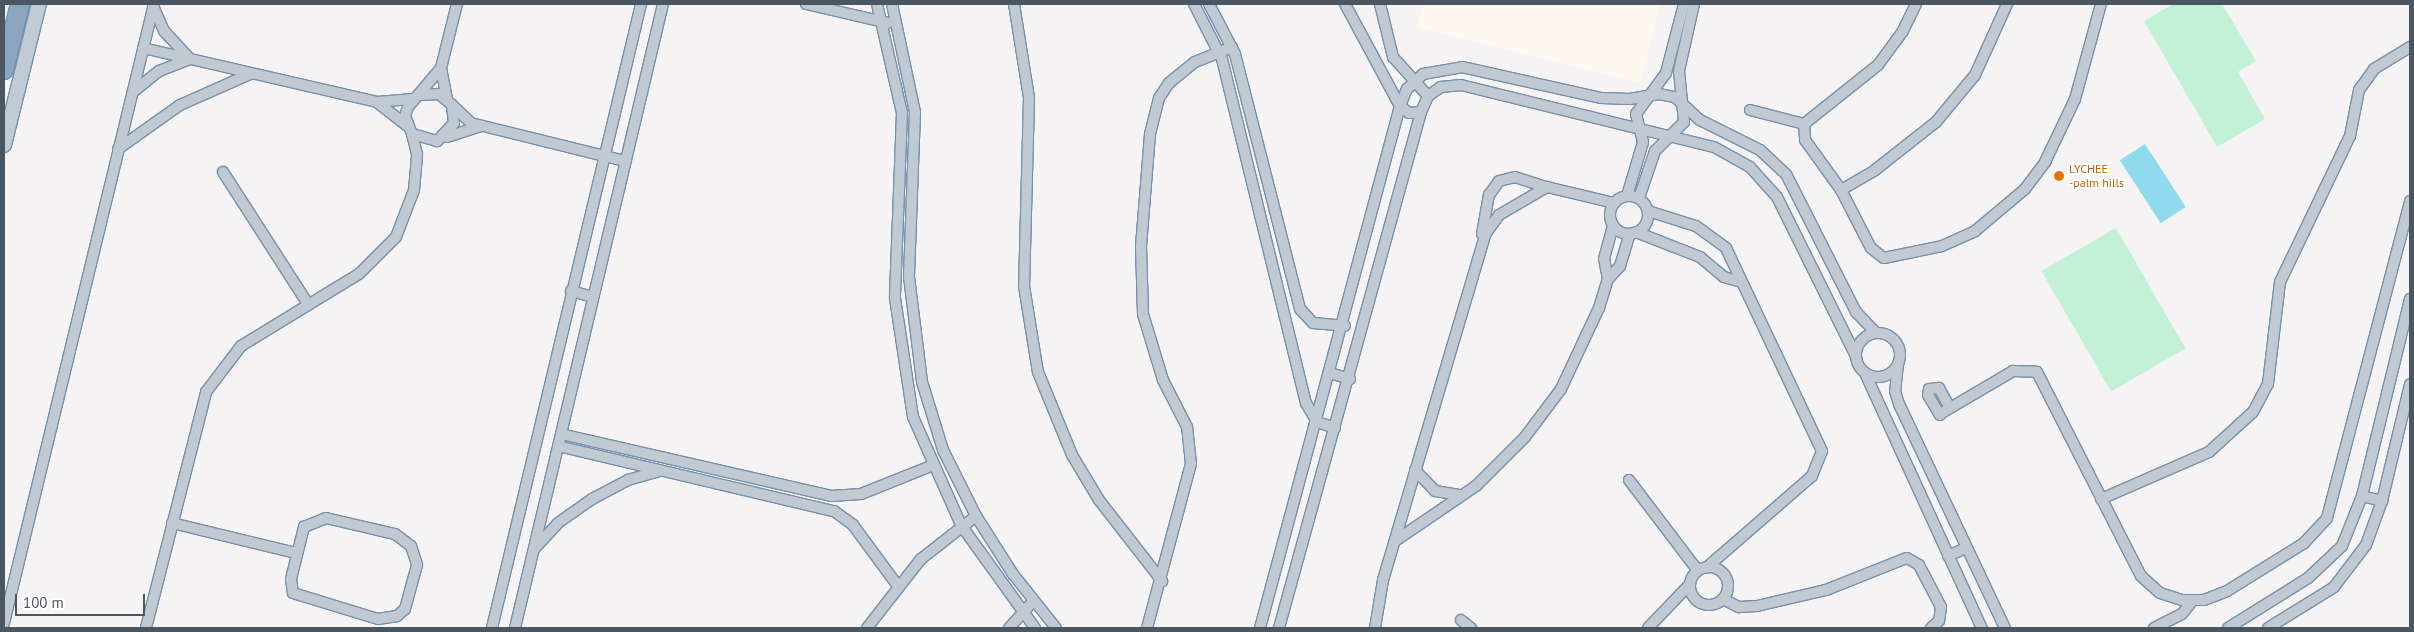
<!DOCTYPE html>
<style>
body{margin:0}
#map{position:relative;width:2414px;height:632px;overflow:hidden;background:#f5f3f3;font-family:"PT Sans",sans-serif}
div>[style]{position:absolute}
.commercial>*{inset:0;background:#fdf9ef}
.green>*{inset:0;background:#c3f1d5;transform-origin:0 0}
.water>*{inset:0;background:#90daee;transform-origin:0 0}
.roads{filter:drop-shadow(1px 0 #7690ad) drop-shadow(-1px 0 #7690ad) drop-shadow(0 1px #7690ad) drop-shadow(0 -1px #7690ad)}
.street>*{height:10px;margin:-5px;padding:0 5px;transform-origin:5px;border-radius:5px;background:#c1cad2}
.street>.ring{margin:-5px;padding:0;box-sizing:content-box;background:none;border:10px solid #c1cad2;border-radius:50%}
.secondary>*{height:14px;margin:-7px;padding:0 7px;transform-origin:7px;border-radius:7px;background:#c1cbd6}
.highway>*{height:18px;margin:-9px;padding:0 9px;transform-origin:9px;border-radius:9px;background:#8ba5c1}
.dots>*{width:14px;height:14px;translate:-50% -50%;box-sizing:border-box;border:2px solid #fff;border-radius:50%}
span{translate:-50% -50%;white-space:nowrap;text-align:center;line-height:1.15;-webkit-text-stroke:4px #fff;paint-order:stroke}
.food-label{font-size:12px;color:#c56008}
.left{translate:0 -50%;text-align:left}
.frame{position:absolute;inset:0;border:5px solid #4a5661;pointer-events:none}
.scale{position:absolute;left:15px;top:594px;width:130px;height:22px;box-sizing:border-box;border:2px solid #4a5661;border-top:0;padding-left:6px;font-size:15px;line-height:18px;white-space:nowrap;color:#4a5661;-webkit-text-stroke:4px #fff;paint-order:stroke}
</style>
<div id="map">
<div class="commercial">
<div style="clip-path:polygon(1423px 4px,1660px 4px,1640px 83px,1417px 27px)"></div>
</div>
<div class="green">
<div style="clip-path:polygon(2173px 4px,2222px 4px,2256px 61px,2238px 72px,2265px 119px,2217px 147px,2144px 21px)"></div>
<div style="left:2116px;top:228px;width:139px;height:86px;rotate:60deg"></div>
</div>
<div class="water">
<div style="left:2145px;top:144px;width:75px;height:30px;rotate:57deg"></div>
</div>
<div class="roads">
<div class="street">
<div style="left:806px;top:4px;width:84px;rotate:13deg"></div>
<div style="left:877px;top:4px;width:112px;rotate:77.1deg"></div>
<div style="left:902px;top:113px;width:185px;rotate:92.2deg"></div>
<div style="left:895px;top:298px;width:120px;rotate:81.4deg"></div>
<div style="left:913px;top:417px;width:118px;rotate:66deg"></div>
<div style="left:961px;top:525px;width:127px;rotate:54.3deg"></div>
<div style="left:892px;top:4px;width:110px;rotate:78deg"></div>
<div style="left:915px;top:112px;width:165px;rotate:92.1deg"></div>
<div style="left:909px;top:277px;width:106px;rotate:82.9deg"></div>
<div style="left:922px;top:382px;width:71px;rotate:72.8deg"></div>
<div style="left:943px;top:450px;width:74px;rotate:63.4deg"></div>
<div style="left:976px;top:516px;width:69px;rotate:57.5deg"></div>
<div style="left:1013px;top:574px;width:69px;rotate:51.5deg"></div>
<div style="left:1014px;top:4px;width:95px;rotate:80.9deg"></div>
<div style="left:1029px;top:98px;width:188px;rotate:91.5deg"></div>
<div style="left:1024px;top:286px;width:87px;rotate:80.8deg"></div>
<div style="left:1038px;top:372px;width:90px;rotate:67.7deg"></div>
<div style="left:1072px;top:455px;width:52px;rotate:59deg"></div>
<div style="left:1099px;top:500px;width:103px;rotate:52.1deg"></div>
<div style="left:1194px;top:4px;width:62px;rotate:63deg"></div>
<div style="left:1222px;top:59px;width:354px;rotate:76.3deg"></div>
<div style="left:1306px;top:403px;width:22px;rotate:60deg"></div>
<div style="left:1317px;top:422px;width:19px;rotate:18deg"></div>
<div style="left:1209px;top:4px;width:56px;rotate:62.5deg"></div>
<div style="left:1235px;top:54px;width:263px;rotate:75.7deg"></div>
<div style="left:1300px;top:309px;width:19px;rotate:47deg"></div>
<div style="left:1313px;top:323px;width:32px;rotate:5deg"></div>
<div style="left:1345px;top:4px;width:116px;rotate:61.7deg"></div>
<div style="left:1400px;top:106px;width:11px;rotate:38deg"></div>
<div style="left:1409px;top:113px;width:12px;rotate:-5deg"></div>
<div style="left:1380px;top:4px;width:55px;rotate:76.2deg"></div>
<div style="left:1393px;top:57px;width:52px;rotate:48.1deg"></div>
<div style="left:1916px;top:4px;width:30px;rotate:116deg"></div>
<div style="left:1903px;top:31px;width:42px;rotate:126.3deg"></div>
<div style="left:1878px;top:65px;width:95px;rotate:141.4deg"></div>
<div style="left:1804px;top:124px;width:16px;rotate:86deg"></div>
<div style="left:1805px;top:140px;width:62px;rotate:54.2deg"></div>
<div style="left:1841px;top:190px;width:65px;rotate:62.7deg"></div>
<div style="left:1871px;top:248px;width:16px;rotate:38deg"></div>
<div style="left:1884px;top:258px;width:59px;rotate:-11.7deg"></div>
<div style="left:1942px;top:246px;width:36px;rotate:-24deg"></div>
<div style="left:1975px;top:231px;width:65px;rotate:-40deg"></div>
<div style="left:2025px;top:189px;width:34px;rotate:-53deg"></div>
<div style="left:2045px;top:162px;width:70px;rotate:-64.5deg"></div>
<div style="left:2075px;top:99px;width:98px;rotate:-74.7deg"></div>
<div style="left:153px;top:6px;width:27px;rotate:66deg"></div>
<div style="left:164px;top:31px;width:35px;rotate:47deg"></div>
<div style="left:143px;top:48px;width:240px;rotate:13deg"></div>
<div style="left:377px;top:102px;width:36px;rotate:-5deg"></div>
<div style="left:441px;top:68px;width:32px;rotate:79deg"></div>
<div style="left:133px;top:92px;width:33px;rotate:-39deg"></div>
<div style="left:159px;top:71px;width:31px;rotate:-21deg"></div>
<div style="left:420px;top:95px;width:19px;rotate:-3deg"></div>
<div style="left:439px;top:94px;width:17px;rotate:40deg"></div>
<div style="left:452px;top:105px;width:18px;rotate:84deg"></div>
<div style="left:454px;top:123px;width:25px;rotate:133deg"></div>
<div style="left:437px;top:141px;width:26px;rotate:-164deg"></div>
<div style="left:412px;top:134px;width:19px;rotate:-111deg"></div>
<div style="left:405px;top:116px;width:9px;rotate:-72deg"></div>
<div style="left:408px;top:107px;width:51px;rotate:-49.8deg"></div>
<div style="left:441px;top:68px;width:66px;rotate:-76deg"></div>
<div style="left:378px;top:103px;width:37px;rotate:38deg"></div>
<div style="left:453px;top:106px;width:25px;rotate:43deg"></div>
<div style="left:471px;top:123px;width:159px;rotate:13.9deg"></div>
<div style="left:1750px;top:110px;width:56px;rotate:14.5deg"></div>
<div style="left:447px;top:137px;width:35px;rotate:-18deg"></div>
<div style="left:118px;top:149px;width:76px;rotate:-35.4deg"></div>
<div style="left:180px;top:105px;width:77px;rotate:-23.9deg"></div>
<div style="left:223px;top:172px;width:157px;rotate:57.2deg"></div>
<div style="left:1841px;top:190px;width:39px;rotate:-30deg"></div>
<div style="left:1875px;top:170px;width:78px;rotate:-38.2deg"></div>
<div style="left:1936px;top:122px;width:61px;rotate:-50.3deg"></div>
<div style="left:1975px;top:75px;width:78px;rotate:-65.7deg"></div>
<div class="ring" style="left:1610px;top:196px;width:28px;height:28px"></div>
<div style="left:1627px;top:196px;width:56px;rotate:-73.5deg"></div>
<div style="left:1643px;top:142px;width:29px;rotate:-104deg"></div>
<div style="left:1636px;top:114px;width:51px;rotate:-53.8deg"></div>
<div style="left:1666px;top:73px;width:71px;rotate:-75.4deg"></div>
<div style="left:1639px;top:198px;width:50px;rotate:-71.2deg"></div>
<div style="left:1655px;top:151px;width:41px;rotate:-45deg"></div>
<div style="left:1684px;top:122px;width:51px;rotate:-95.6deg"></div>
<div style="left:1679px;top:71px;width:69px;rotate:-77.4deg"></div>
<div style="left:1648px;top:211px;width:50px;rotate:17.4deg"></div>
<div style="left:1696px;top:226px;width:37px;rotate:36deg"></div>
<div style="left:1726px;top:248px;width:225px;rotate:64.7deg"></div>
<div style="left:1822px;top:451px;width:27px;rotate:112deg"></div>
<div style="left:1812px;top:476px;width:140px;rotate:139deg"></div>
<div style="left:1636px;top:232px;width:69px;rotate:21.3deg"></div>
<div style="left:1700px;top:257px;width:31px;rotate:40deg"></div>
<div style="left:1724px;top:277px;width:18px;rotate:16deg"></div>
<div style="left:1482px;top:234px;width:40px;rotate:-80deg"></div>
<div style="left:1489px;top:195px;width:17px;rotate:-54deg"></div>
<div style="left:1499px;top:181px;width:16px;rotate:-14deg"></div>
<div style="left:1515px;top:177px;width:33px;rotate:18deg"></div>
<div style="left:1608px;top:279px;width:18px;rotate:-47deg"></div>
<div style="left:1620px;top:266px;width:34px;rotate:-73deg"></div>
<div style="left:571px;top:291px;width:23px;rotate:15deg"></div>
<div class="ring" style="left:1856px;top:333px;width:34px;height:34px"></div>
<div style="left:1898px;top:364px;width:27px;rotate:96deg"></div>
<div style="left:1895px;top:391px;width:14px;rotate:73deg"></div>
<div style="left:1899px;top:404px;width:248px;rotate:64.7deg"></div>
<div style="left:1330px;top:373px;width:21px;rotate:17deg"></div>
<div style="left:1865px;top:373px;width:281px;rotate:65.4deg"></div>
<div style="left:1950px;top:408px;width:23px;rotate:-119deg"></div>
<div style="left:1939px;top:388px;width:10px;rotate:174deg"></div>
<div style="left:1929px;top:389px;width:6px;rotate:99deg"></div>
<div style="left:1928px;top:395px;width:23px;rotate:59deg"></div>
<div style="left:1940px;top:415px;width:1px;rotate:-90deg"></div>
<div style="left:1940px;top:414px;width:85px;rotate:-30.5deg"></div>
<div style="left:2013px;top:371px;width:24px;rotate:2deg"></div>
<div style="left:2037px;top:372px;width:229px;rotate:63deg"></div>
<div style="left:2141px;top:576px;width:25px;rotate:42deg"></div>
<div style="left:2160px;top:593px;width:23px;rotate:18deg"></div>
<div style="left:2182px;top:600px;width:22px"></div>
<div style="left:2204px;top:600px;width:25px;rotate:-21deg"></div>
<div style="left:2227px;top:591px;width:91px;rotate:-31.9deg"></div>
<div style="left:2304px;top:543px;width:34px;rotate:-47deg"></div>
<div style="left:2327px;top:518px;width:328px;rotate:-75.3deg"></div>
<div style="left:561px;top:434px;width:277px;rotate:12.9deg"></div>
<div style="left:831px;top:496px;width:30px;rotate:-4deg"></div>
<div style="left:861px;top:494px;width:75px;rotate:-21.8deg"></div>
<div style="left:558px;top:446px;width:284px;rotate:13.3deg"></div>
<div style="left:834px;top:511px;width:24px;rotate:36deg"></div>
<div style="left:853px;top:525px;width:76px;rotate:53.6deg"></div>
<div style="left:1415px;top:470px;width:29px;rotate:46deg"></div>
<div style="left:1435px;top:491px;width:26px;rotate:9deg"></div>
<div style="left:1629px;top:480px;width:114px;rotate:52.8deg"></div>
<div style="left:2362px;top:496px;width:21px;rotate:14deg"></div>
<div style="left:2101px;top:499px;width:118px;rotate:-23.5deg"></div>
<div style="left:2209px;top:452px;width:59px;rotate:-42.3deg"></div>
<div style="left:2253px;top:412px;width:32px;rotate:-62deg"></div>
<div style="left:2268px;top:384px;width:103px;rotate:-83.3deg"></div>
<div style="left:2280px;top:282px;width:162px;rotate:-64.4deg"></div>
<div style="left:2350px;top:136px;width:47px;rotate:-78.9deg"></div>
<div style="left:2359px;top:90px;width:26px;rotate:-54deg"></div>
<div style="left:2374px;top:69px;width:42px;rotate:-31.4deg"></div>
<div style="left:326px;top:518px;width:71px;rotate:13.1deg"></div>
<div style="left:395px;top:534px;width:20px;rotate:37deg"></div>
<div style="left:411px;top:546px;width:20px;rotate:72deg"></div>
<div style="left:417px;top:565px;width:46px;rotate:105.3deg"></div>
<div style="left:405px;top:609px;width:11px;rotate:139deg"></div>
<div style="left:397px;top:616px;width:19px;rotate:171deg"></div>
<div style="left:378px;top:619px;width:89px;rotate:-163deg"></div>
<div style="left:293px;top:593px;width:14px;rotate:-98deg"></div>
<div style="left:291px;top:579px;width:54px;rotate:-76deg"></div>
<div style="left:304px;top:527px;width:24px;rotate:-22deg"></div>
<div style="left:172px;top:523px;width:128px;rotate:13.6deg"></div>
<div style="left:1395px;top:541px;width:98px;rotate:-34.2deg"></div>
<div style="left:1476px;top:486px;width:69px;rotate:-45deg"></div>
<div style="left:1525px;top:437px;width:60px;rotate:-53.1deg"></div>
<div style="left:1561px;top:389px;width:89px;rotate:-64.9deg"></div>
<div style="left:1599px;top:308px;width:30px;rotate:-73deg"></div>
<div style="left:1608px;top:279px;width:20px;rotate:-101deg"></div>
<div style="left:1604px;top:259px;width:35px;rotate:-75deg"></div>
<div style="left:534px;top:549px;width:35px;rotate:-47deg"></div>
<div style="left:558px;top:523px;width:42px;rotate:-35.2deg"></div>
<div style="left:592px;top:499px;width:41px;rotate:-27.8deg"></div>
<div style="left:628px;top:480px;width:33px;rotate:-16deg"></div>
<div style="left:1948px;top:556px;width:20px;rotate:-24deg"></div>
<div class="ring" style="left:1690px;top:567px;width:28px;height:28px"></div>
<div style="left:1723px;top:599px;width:18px;rotate:27deg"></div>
<div style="left:1739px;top:607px;width:18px;rotate:-3deg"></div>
<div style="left:1757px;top:606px;width:71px;rotate:-13.1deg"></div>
<div style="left:1826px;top:590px;width:87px;rotate:-21.6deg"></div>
<div style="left:1907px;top:558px;width:14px;rotate:30deg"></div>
<div style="left:1919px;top:565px;width:47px;rotate:62.4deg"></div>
<div style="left:1941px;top:607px;width:14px;rotate:98deg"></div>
<div style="left:1939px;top:621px;width:11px;rotate:139deg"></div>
<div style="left:1461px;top:620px;width:13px;rotate:39deg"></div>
<div style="left:4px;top:623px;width:637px;rotate:-76.38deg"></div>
<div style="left:146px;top:628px;width:244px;rotate:-75.7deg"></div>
<div style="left:206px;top:392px;width:58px;rotate:-52.7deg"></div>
<div style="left:241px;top:346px;width:138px;rotate:-31.4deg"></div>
<div style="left:359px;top:274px;width:52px;rotate:-45deg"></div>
<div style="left:396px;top:237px;width:50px;rotate:-69deg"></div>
<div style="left:414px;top:190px;width:36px;rotate:-85deg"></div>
<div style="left:417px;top:154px;width:21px;rotate:-104deg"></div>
<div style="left:492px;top:628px;width:642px;rotate:-76.57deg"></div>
<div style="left:515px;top:628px;width:641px;rotate:-76.66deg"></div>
<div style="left:867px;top:628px;width:88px;rotate:-52deg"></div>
<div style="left:921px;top:559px;width:70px;rotate:-38deg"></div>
<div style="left:1009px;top:628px;width:36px;rotate:-48deg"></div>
<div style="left:1147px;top:628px;width:170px;rotate:-75deg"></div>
<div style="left:1191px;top:464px;width:37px;rotate:-96deg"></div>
<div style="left:1187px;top:427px;width:53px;rotate:-117.1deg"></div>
<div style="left:1163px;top:380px;width:69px;rotate:-106.9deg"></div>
<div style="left:1143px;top:314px;width:68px;rotate:-91.7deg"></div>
<div style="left:1141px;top:246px;width:112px;rotate:-85.4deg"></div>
<div style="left:1150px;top:134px;width:37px;rotate:-76deg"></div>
<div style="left:1159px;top:98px;width:18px;rotate:-56deg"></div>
<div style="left:1169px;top:83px;width:33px;rotate:-39deg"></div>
<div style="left:1195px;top:62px;width:40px;rotate:-22deg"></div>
<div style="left:1260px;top:628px;width:540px;rotate:-74.99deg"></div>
<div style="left:1400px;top:106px;width:18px;rotate:-68deg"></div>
<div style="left:1407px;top:89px;width:22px;rotate:-43deg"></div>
<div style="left:1423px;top:74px;width:40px;rotate:-10deg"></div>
<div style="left:1462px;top:67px;width:142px;rotate:12.6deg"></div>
<div style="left:1601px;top:98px;width:29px;rotate:2deg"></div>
<div style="left:1630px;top:99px;width:29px;rotate:-10deg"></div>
<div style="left:1659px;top:94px;width:16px;rotate:11deg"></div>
<div style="left:1675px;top:97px;width:34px;rotate:43deg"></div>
<div style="left:1700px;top:120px;width:67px;rotate:26.6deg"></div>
<div style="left:1760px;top:150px;width:35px;rotate:43deg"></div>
<div style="left:1786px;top:174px;width:155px;rotate:63.1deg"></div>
<div style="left:1856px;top:312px;width:29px;rotate:46deg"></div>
<div style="left:1279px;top:628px;width:535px;rotate:-74.61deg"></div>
<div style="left:1421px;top:112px;width:17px;rotate:-66deg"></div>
<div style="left:1428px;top:96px;width:16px;rotate:-35deg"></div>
<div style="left:1441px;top:87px;width:20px;rotate:-6deg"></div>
<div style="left:1461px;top:85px;width:260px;rotate:13.8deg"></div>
<div style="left:1714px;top:147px;width:41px;rotate:29.1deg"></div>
<div style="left:1750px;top:167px;width:40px;rotate:48deg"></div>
<div style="left:1777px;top:197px;width:178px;rotate:63.6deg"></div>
<div style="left:1375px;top:628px;width:49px;rotate:-80.5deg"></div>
<div style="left:1383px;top:580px;width:362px;rotate:-73.5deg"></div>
<div style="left:1486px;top:233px;width:22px;rotate:-54deg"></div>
<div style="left:1499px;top:215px;width:56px;rotate:-30.3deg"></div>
<div style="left:1547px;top:187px;width:69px;rotate:13.4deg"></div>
<div style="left:1648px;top:628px;width:61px;rotate:-46.3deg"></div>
<div style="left:2154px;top:628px;width:31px;rotate:-27deg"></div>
<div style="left:2182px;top:614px;width:16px;rotate:-52deg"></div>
<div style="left:2228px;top:628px;width:94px;rotate:-32deg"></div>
<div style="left:2308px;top:578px;width:47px;rotate:-43.3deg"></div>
<div style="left:2342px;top:546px;width:54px;rotate:-68.2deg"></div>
<div style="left:2362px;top:496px;width:203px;rotate:-76.3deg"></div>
<div style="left:2268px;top:628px;width:78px;rotate:-31.8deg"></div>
<div style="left:2334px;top:587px;width:53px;rotate:-52.7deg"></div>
<div style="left:2366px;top:545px;width:47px;rotate:-70deg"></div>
<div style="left:2382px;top:501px;width:120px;rotate:-76.5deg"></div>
</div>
<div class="secondary">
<div style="left:4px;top:145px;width:145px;rotate:-76.1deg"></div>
</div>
<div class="highway">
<div style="left:4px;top:70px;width:68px;rotate:-76.4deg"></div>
</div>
</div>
<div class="dots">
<div style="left:2059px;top:176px;background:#e8710a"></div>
</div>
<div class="food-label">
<span class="left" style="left:2069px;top:176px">LYCHEE<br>-palm hills</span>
</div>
<div class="frame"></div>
<div class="scale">100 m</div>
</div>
